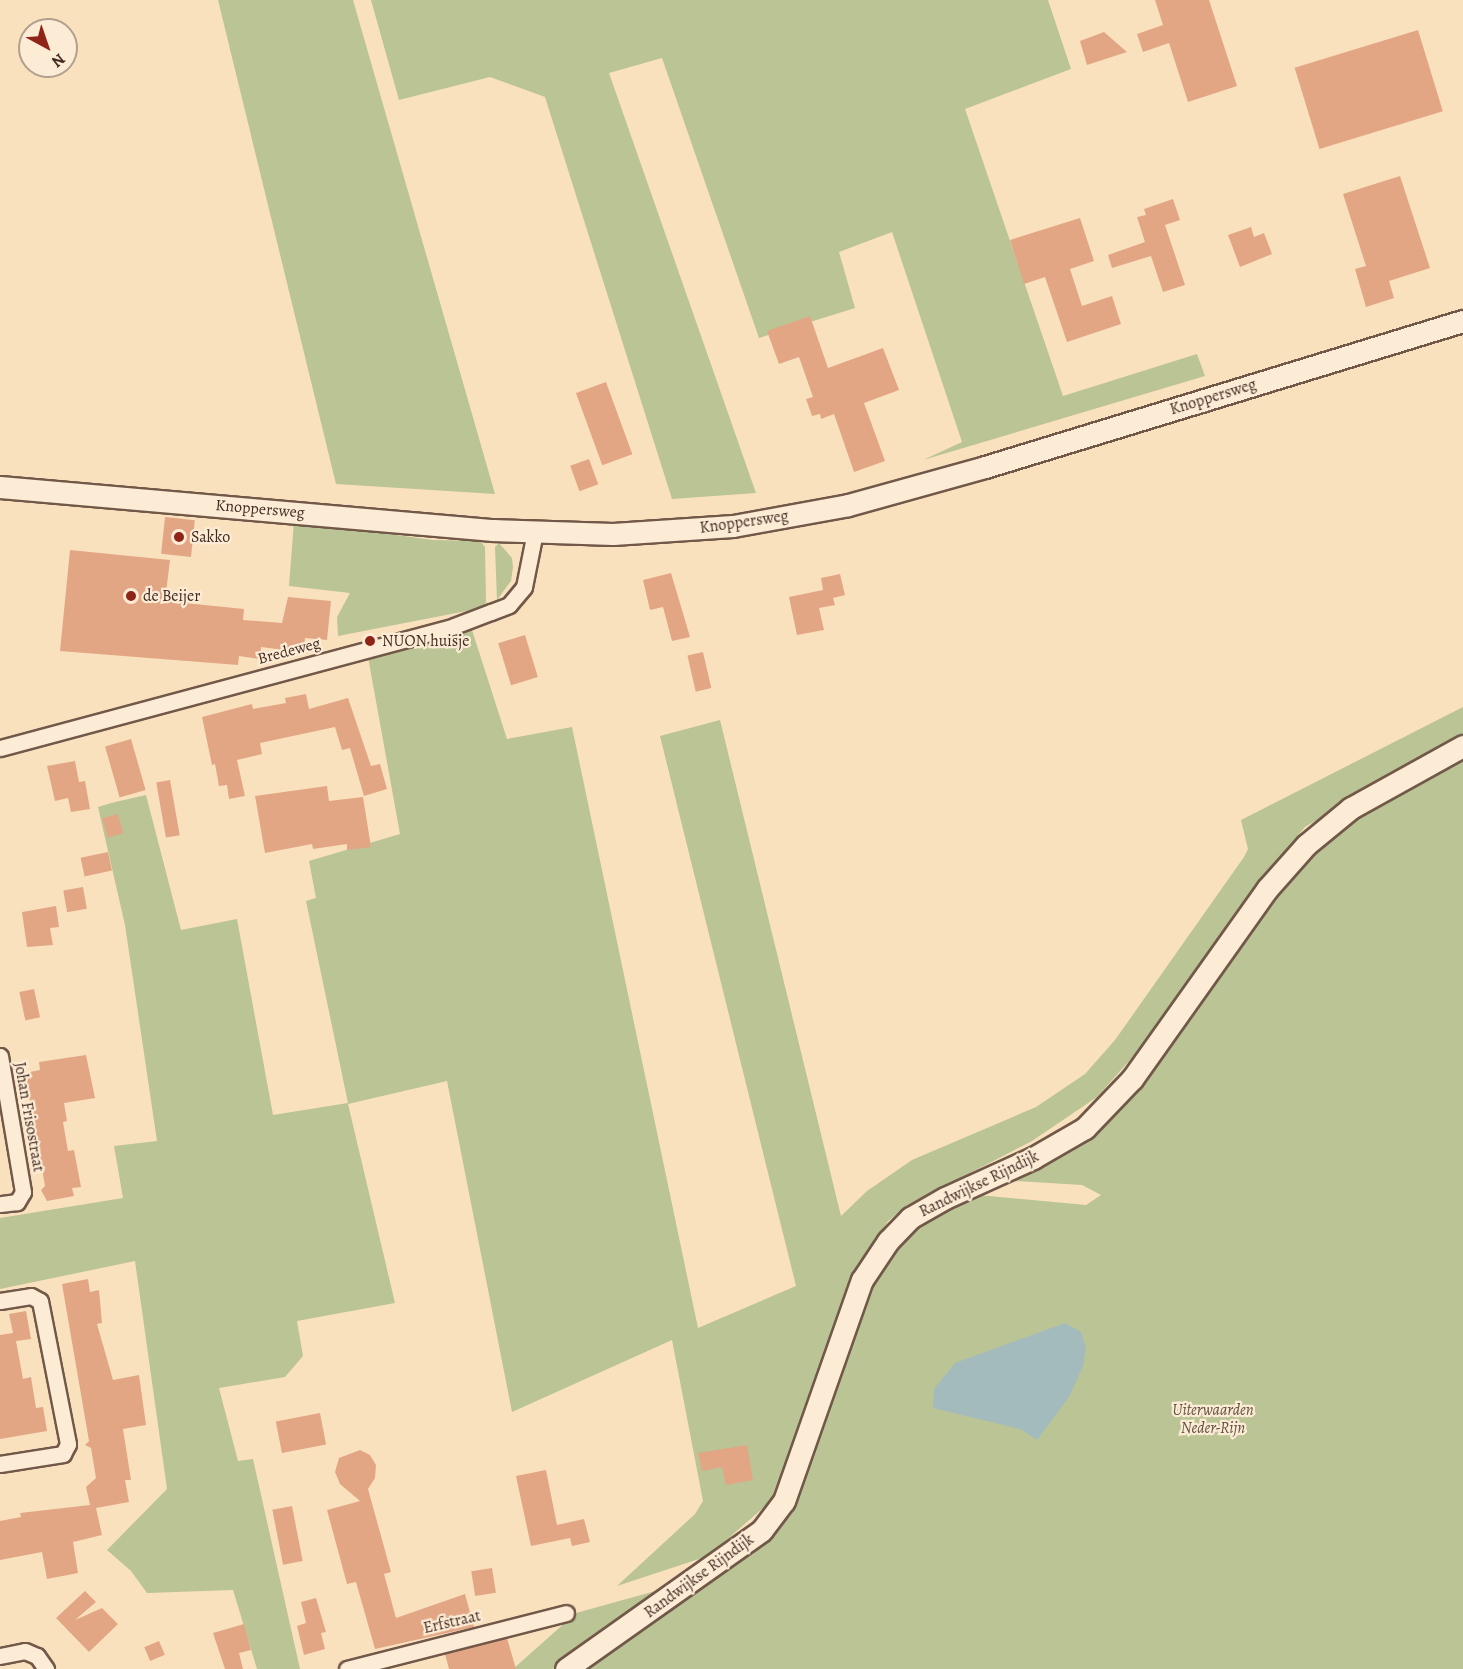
<!DOCTYPE html>
<style>
body{margin:0}
#map{position:relative;width:1463px;height:1669px;overflow:hidden;background:#fae1be;font-family:Alegreya,serif}
div>[style]{position:absolute}
.green>*{inset:0;background:#bac495}
.water>*{inset:0;background:#a4bbbd}
.building>*{inset:0;background:#e2a685;transform-origin:0 0}
.roads{filter:drop-shadow(2px 0 #725849) drop-shadow(-2px 0 #725849) drop-shadow(0 2px #725849) drop-shadow(0 -2px #725849)}
.street>*{height:15px;margin:-7.5px;padding:0 7.5px;transform-origin:7.5px;border-radius:7.5px;background:#fcecd5}
.secondary>*{height:21px;margin:-10.5px;padding:0 10.5px;transform-origin:10.5px;border-radius:10.5px;background:#fcecd5}
.dots>*{width:16px;height:16px;translate:-50% -50%;box-sizing:border-box;border:3px solid #fcecd5;border-radius:50%}
span{translate:-50% -50%;white-space:nowrap;text-align:center;line-height:1.15;-webkit-text-stroke:4.5px #fcecd5;paint-order:stroke}
.street-label{font-size:16px;color:#442b22}
.poi-label{font-size:16px;color:#442b22}
.left{translate:0 -50%;text-align:left}
.park-label{font-size:16px;color:#62513f;font-style:italic}
.north{position:absolute;left:18px;top:18px;width:60px;height:60px;box-sizing:border-box;background:#fcecd5;border:2px solid #b29f8d;border-radius:50%;rotate:140deg;font-size:16px;font-weight:700;line-height:24px;text-align:center;color:#442b22}
.north::after{content:'';display:block;margin:auto;width:21px;height:27px;background:#8f2418;clip-path:polygon(50% 0,100% 100%,50% 72%,0 100%)}
</style>
<div id="map">
<div class="green">
<div style="clip-path:polygon(218px 0,353px 0,495px 494px,336px 484px)"></div>
<div style="clip-path:polygon(371px 0,1048px 0,1071px 69px,965px 109px,1063px 396px,1197px 354px,1205px 376px,923px 460px,962px 442px,892px 232px,839px 252px,855px 308px,759px 338px,662px 58px,609px 73px,756px 493px,672px 499px,545px 97px,490px 77px,399px 100px)"></div>
<div style="clip-path:polygon(294px 521px,433px 540px,480px 541px,485px 547px,486px 602px,482px 608px,338px 636px,337px 617px,350px 593px,289px 586px)"></div>
<div style="clip-path:polygon(499px 543px,512px 558px,513px 567px,511px 581px,497px 600px,495px 547px)"></div>
<div style="clip-path:polygon(472px 630px,507px 739px,572px 727px,698px 1328px,796px 1286px,660px 736px,720px 720px,841px 1216px,867px 1191px,912px 1160px,1036px 1107px,1085px 1074px,1115px 1040px,1244px 857px,1248px 849px,1241px 820px,1463px 707px,1463px 736px,1305px 827px,1257px 884px,1145px 1043px,1097px 1097px,1032px 1141px,906px 1206px,888px 1221px,875px 1243px,770px 1502px,708px 1556px,617px 1586px,695px 1514px,703px 1501px,672px 1340px,512px 1412px,447px 1081px,348px 1104px,395px 1303px,297px 1321px,303px 1356px,285px 1377px,219px 1388px,238px 1461px,253px 1459px,300px 1669px,257px 1669px,233px 1590px,147px 1593px,131px 1571px,107px 1550px,167px 1489px,135px 1261px,0 1289px,0 1218px,123px 1198px,114px 1146px,157px 1141px,125px 925px,98px 807px,111px 803px,146px 795px,181px 930px,237px 919px,273px 1115px,348px 1103px,306px 901px,316px 898px,309px 861px,400px 834px,368px 657px)"></div>
<div style="clip-path:polygon(1463px 758px,1463px 1669px,576px 1669px,599px 1651px,633px 1636px,801px 1484px,867px 1302px,885px 1258px,903px 1234px,968px 1194px,1086px 1205px,1101px 1195px,1082px 1185px,997px 1180px,1148px 1073px,1260px 912px,1297px 866px,1341px 826px)"></div>
<div style="clip-path:polygon(659px 1590px,591px 1636px,553px 1669px,513px 1669px,576px 1613px)"></div>
</div>
<div class="water">
<div style="clip-path:polygon(1065px 1323px,1081px 1332px,1086px 1348px,1083px 1366px,1069px 1397px,1037px 1440px,1020px 1429px,933px 1408px,934px 1389px,955px 1363px)"></div>
</div>
<div class="building">
<div style="clip-path:polygon(1155px 0,1209px 0,1237px 86px,1188px 102px,1169px 43px,1143px 52px,1137px 34px,1163px 25px)"></div>
<div style="left:1418px;top:30px;width:85px;height:129px;rotate:73deg"></div>
<div style="clip-path:polygon(1104px 32px,1127px 52px,1087px 65px,1080px 41px)"></div>
<div style="clip-path:polygon(1400px 176px,1430px 268px,1389px 281px,1394px 298px,1366px 307px,1355px 269px,1366px 266px,1343px 194px)"></div>
<div style="clip-path:polygon(1173px 199px,1180px 220px,1165px 225px,1185px 285px,1163px 292px,1151px 256px,1112px 268px,1108px 255px,1145px 242px,1137px 217px,1146px 215px,1144px 209px)"></div>
<div style="clip-path:polygon(1080px 218px,1094px 261px,1070px 269px,1082px 306px,1112px 296px,1121px 324px,1067px 342px,1045px 277px,1024px 284px,1010px 240px)"></div>
<div style="clip-path:polygon(1251px 227px,1254px 237px,1264px 233px,1272px 254px,1240px 267px,1228px 235px)"></div>
<div style="clip-path:polygon(810px 316px,828px 368px,883px 348px,899px 390px,864px 403px,885px 461px,854px 472px,834px 414px,821px 419px,820px 414px,812px 416px,806px 399px,813px 397px,799px 357px,779px 364px,767px 331px)"></div>
<div style="left:606px;top:382px;width:77px;height:32px;rotate:70deg"></div>
<div style="left:589px;top:459px;width:27px;height:20px;rotate:70deg"></div>
<div style="left:165px;top:517px;width:30px;height:37px;rotate:6deg"></div>
<div style="clip-path:polygon(70px 550px,170px 560px,165px 601px,244px 609px,243px 620px,282px 623px,288px 597px,331px 601px,327px 640px,305px 638px,304px 648px,292px 646px,292px 651px,261px 647px,260px 659px,239px 656px,238px 665px,60px 651px)"></div>
<div style="clip-path:polygon(671px 573px,690px 637px,672px 641px,663px 607px,650px 610px,643px 580px)"></div>
<div style="clip-path:polygon(840px 574px,845px 595px,833px 598px,835px 605px,819px 608px,824px 630px,797px 635px,789px 597px,823px 590px,821px 578px)"></div>
<div style="left:525px;top:635px;width:44px;height:28px;rotate:73deg"></div>
<div style="left:703px;top:652px;width:37px;height:16px;rotate:77deg"></div>
<div style="clip-path:polygon(306px 694px,309px 709px,348px 698px,371px 766px,380px 764px,387px 789px,364px 796px,350px 748px,342px 750px,335px 727px,260px 743px,262px 754px,237px 760px,245px 796px,229px 799px,227px 785px,219px 786px,215px 764px,212px 765px,202px 717px,252px 704px,253px 709px,286px 703px,285px 698px)"></div>
<div style="left:131px;top:739px;width:53px;height:27px;rotate:74deg"></div>
<div style="clip-path:polygon(75px 761px,79px 782px,85px 781px,90px 809px,71px 812px,68px 798px,55px 801px,47px 766px)"></div>
<div style="left:170px;top:780px;width:56px;height:14px;rotate:80deg"></div>
<div style="clip-path:polygon(327px 786px,329px 801px,363px 797px,371px 847px,347px 850px,347px 844px,313px 849px,312px 844px,265px 853px,255px 796px)"></div>
<div style="left:118px;top:814px;width:20px;height:16px;rotate:75deg"></div>
<div style="left:108px;top:852px;width:19px;height:28px;rotate:78deg"></div>
<div style="left:83px;top:887px;width:22px;height:20px;rotate:80deg"></div>
<div style="clip-path:polygon(56px 906px,59px 927px,50px 928px,53px 945px,27px 947px,22px 912px)"></div>
<div style="left:34px;top:989px;width:29px;height:15px;rotate:78deg"></div>
<div style="clip-path:polygon(86px 1055px,95px 1098px,64px 1103px,67px 1121px,63px 1122px,68px 1151px,74px 1150px,81px 1187px,72px 1188px,74px 1196px,47px 1201px,41px 1190px,45px 1186px,25px 1073px,40px 1070px,39px 1062px)"></div>
<div style="clip-path:polygon(88px 1279px,90px 1292px,99px 1290px,102px 1323px,97px 1324px,113px 1380px,139px 1375px,146px 1425px,123px 1429px,131px 1480px,125px 1480px,129px 1502px,96px 1508px,102px 1535px,73px 1542px,78px 1573px,47px 1579px,42px 1552px,0 1560px,0 1521px,21px 1517px,20px 1513px,90px 1505px,86px 1487px,96px 1478px,91px 1448px,85px 1445px,89px 1441px,62px 1284px)"></div>
<div style="clip-path:polygon(26px 1311px,31px 1339px,16px 1341px,23px 1379px,31px 1377px,36px 1408px,43px 1407px,47px 1431px,0 1439px,0 1335px,13px 1333px,9px 1314px)"></div>
<div style="left:320px;top:1413px;width:32px;height:45px;rotate:79deg"></div>
<div style="clip-path:polygon(747px 1445px,753px 1480px,726px 1485px,722px 1467px,702px 1471px,698px 1453px)"></div>
<div style="clip-path:polygon(360px 1450px,370px 1455px,376px 1465px,375px 1478px,368px 1489px,391px 1572px,384px 1574px,396px 1618px,465px 1594px,474px 1627px,375px 1649px,356px 1582px,347px 1584px,327px 1510px,360px 1501px,340px 1484px,335px 1472px,339px 1458px)"></div>
<div style="clip-path:polygon(546px 1470px,557px 1525px,584px 1519px,590px 1542px,572px 1546px,570px 1538px,531px 1546px,516px 1476px)"></div>
<div style="left:292px;top:1506px;width:56px;height:20px;rotate:79deg"></div>
<div style="left:492px;top:1568px;width:25px;height:21px;rotate:81deg"></div>
<div style="clip-path:polygon(85px 1591px,96px 1602px,75px 1620px,102px 1608px,118px 1624px,89px 1652px,56px 1618px)"></div>
<div style="clip-path:polygon(316px 1598px,326px 1632px,321px 1633px,325px 1649px,304px 1655px,297px 1626px,306px 1623px,301px 1602px)"></div>
<div style="clip-path:polygon(244px 1624px,251px 1650px,239px 1653px,243px 1669px,225px 1669px,213px 1633px)"></div>
<div style="clip-path:polygon(507px 1638px,516px 1669px,449px 1669px,445px 1654px)"></div>
<div style="left:159px;top:1641px;width:15px;height:16px;rotate:67deg"></div>
</div>
<div class="roads">
<div class="street">
<div style="left:0;top:748px;width:470px;rotate:-15deg"></div>
<div style="left:454px;top:626px;width:40px;rotate:-21deg"></div>
<div style="left:491px;top:612px;width:19px;rotate:-21deg"></div>
<div style="left:509px;top:605px;width:23px;rotate:-50deg"></div>
<div style="left:524px;top:587px;width:56px;rotate:-78.7deg"></div>
<div style="left:0;top:1056px;width:138px;rotate:80.4deg"></div>
<div style="left:23px;top:1192px;width:12px;rotate:121deg"></div>
<div style="left:17px;top:1202px;width:17px;rotate:173deg"></div>
<div style="left:0;top:1301px;width:31px;rotate:-9deg"></div>
<div style="left:31px;top:1296px;width:10px;rotate:29deg"></div>
<div style="left:40px;top:1301px;width:146px;rotate:78.9deg"></div>
<div style="left:68px;top:1444px;width:11px;rotate:117deg"></div>
<div style="left:63px;top:1454px;width:64px;rotate:171deg"></div>
<div style="left:0;top:1656px;width:25px;rotate:-11deg"></div>
<div style="left:25px;top:1651px;width:13px;rotate:23deg"></div>
<div style="left:37px;top:1656px;width:16px;rotate:55deg"></div>
<div style="left:347px;top:1669px;width:226px;rotate:-14.3deg"></div>
</div>
<div class="secondary">
<div style="left:0;top:487px;width:495px;rotate:5deg"></div>
<div style="left:493px;top:530px;width:120px;rotate:1.9deg"></div>
<div style="left:613px;top:534px;width:120px;rotate:-3.8deg"></div>
<div style="left:733px;top:526px;width:117px;rotate:-10.3deg"></div>
<div style="left:848px;top:505px;width:142px;rotate:-15.5deg"></div>
<div style="left:985px;top:467px;width:500px;rotate:-17deg"></div>
<div style="left:566px;top:1669px;width:240px;rotate:-35.3deg"></div>
<div style="left:762px;top:1530px;width:36px;rotate:-53deg"></div>
<div style="left:784px;top:1501px;width:234px;rotate:-70.6deg"></div>
<div style="left:862px;top:1280px;width:47px;rotate:-56.3deg"></div>
<div style="left:888px;top:1241px;width:32px;rotate:-46deg"></div>
<div style="left:910px;top:1218px;width:40px;rotate:-29.7deg"></div>
<div style="left:945px;top:1198px;width:97px;rotate:-24.4deg"></div>
<div style="left:1033px;top:1158px;width:60px;rotate:-30deg"></div>
<div style="left:1085px;top:1128px;width:68px;rotate:-46.2deg"></div>
<div style="left:1132px;top:1079px;width:233px;rotate:-54.6deg"></div>
<div style="left:1267px;top:889px;width:59px;rotate:-48.4deg"></div>
<div style="left:1306px;top:845px;width:58px;rotate:-39.4deg"></div>
<div style="left:1351px;top:808px;width:128px;rotate:-29deg"></div>
</div>
</div>
<div class="dots">
<div style="left:179px;top:537px;background:#8f2418"></div>
<div style="left:131px;top:596px;background:#8f2418"></div>
<div style="left:370px;top:641px;background:#8f2418"></div>
</div>
<div class="street-label">
<span style="left:1213px;top:397px;rotate:-17deg">Knoppersweg</span>
<span style="left:260px;top:509px;rotate:5deg">Knoppersweg</span>
<span style="left:744px;top:522px;rotate:-8deg">Knoppersweg</span>
<span style="left:289px;top:651px;rotate:-15deg">Bredeweg</span>
<span style="left:29px;top:1117px;rotate:80deg">Johan Frisostraat</span>
<span style="left:979px;top:1184px;rotate:-26deg">Randwijkse Rijndijk</span>
<span style="left:699px;top:1576px;rotate:-36deg">Randwijkse Rijndijk</span>
<span style="left:452px;top:1622px;rotate:-13deg">Erfstraat</span>
</div>
<div class="poi-label">
<span class="left" style="left:191px;top:537px">Sakko</span>
<span class="left" style="left:143px;top:596px">de Beijer</span>
<span class="left" style="left:382px;top:641px">NUON huisje</span>
</div>
<div class="park-label">
<span style="left:1213px;top:1419px">Uiterwaarden<br>Neder-Rijn</span>
</div>
<div class="north">N</div>
</div>
